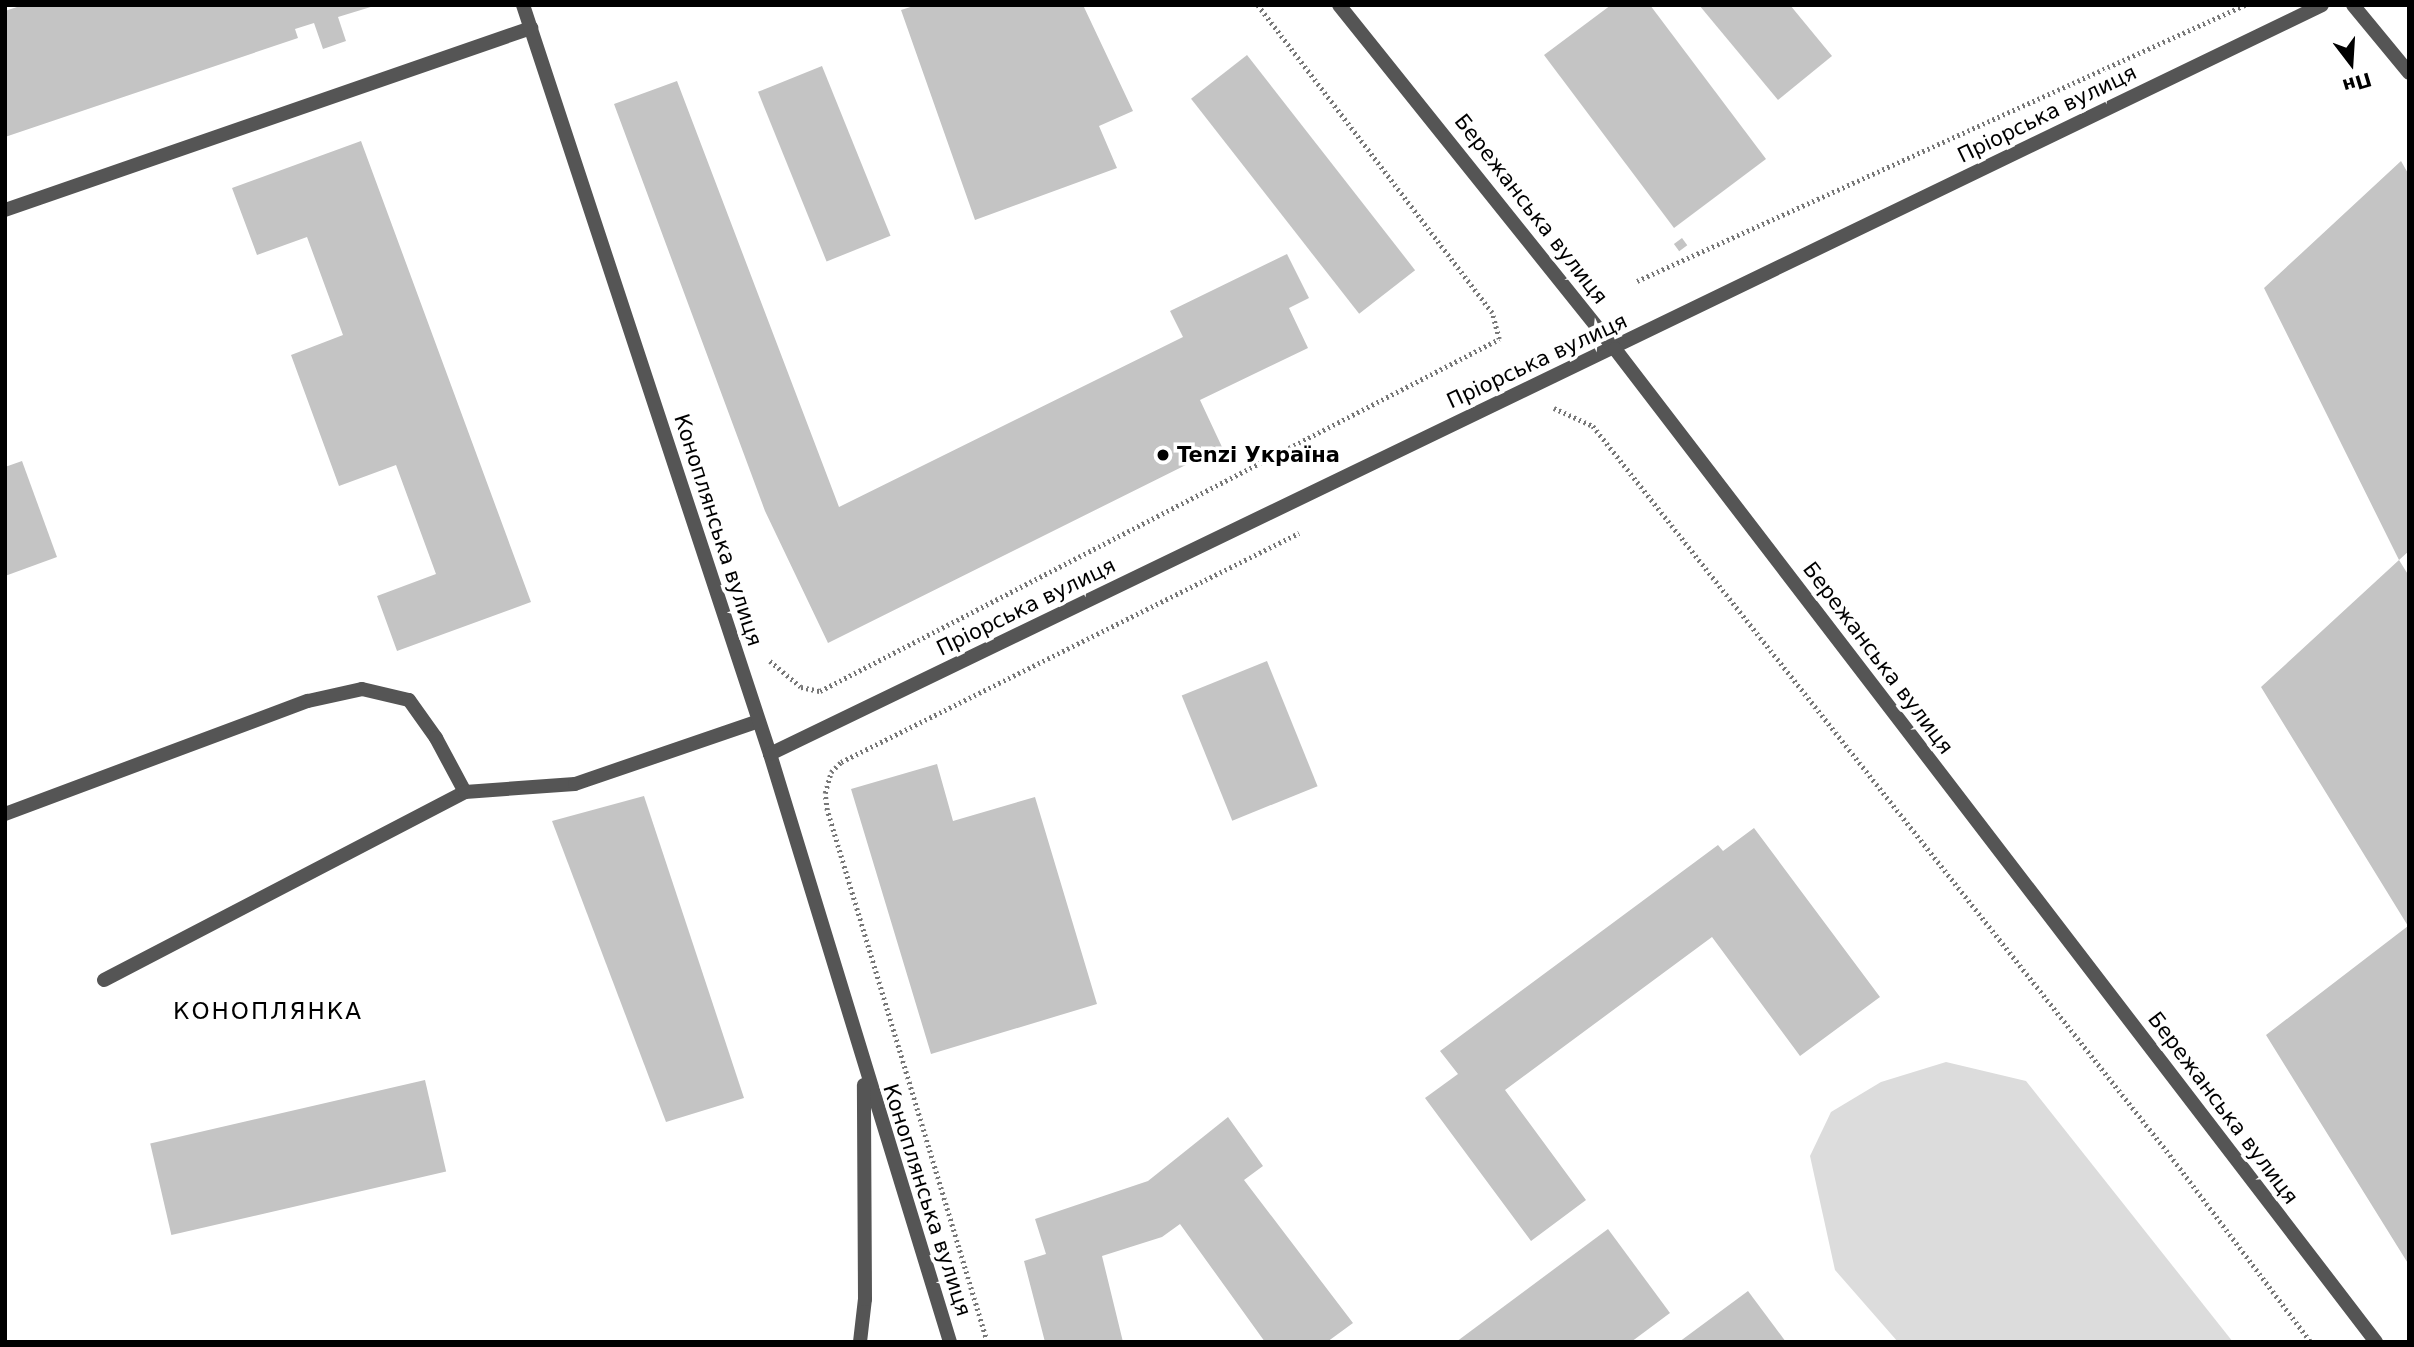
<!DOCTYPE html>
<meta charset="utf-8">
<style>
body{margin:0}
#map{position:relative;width:2414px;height:1347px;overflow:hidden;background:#fff;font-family:"DejaVu Sans",sans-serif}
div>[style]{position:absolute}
.green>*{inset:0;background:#dcdcdc}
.building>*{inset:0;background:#c4c4c4;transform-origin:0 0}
.path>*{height:4.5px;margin-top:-2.25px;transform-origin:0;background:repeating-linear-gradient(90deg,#777 0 2px,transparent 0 5.5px)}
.service>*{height:14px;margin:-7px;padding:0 7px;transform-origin:7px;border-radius:7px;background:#555}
.minor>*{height:14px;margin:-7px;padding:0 7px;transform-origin:7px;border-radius:7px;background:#555}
.tertiary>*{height:14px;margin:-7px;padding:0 7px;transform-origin:7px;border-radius:7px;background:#555}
.dots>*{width:19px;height:19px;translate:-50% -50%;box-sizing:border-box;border:4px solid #fff;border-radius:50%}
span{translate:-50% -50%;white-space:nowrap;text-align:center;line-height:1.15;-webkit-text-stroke:7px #fff;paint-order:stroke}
.street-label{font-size:21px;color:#000}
.poi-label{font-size:21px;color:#000;font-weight:700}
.left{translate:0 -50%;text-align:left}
.neighbourhood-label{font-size:23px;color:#000;letter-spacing:2px}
.frame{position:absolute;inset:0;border:7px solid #000;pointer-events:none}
.north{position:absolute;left:2316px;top:28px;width:70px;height:70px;-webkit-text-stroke:5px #fff;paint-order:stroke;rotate:163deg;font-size:19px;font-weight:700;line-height:28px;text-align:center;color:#000}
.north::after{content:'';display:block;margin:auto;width:24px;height:32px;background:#000;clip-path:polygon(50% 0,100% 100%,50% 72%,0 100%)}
</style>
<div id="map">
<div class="green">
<div style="clip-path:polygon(1946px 1062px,2026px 1081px,2233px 1342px,1898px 1342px,1835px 1270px,1810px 1156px,1831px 1112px,1881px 1082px)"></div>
</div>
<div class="building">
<div style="clip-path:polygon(23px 5px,374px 5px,374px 6px,338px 17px,346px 41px,323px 49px,314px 23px,295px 29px,298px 38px,5px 137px,5px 11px)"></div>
<div style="clip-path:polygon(917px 5px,1083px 5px,1133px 111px,1099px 126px,1117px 168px,975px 220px,901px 10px)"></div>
<div style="clip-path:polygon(1611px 5px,1650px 5px,1766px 159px,1674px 228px,1544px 55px)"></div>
<div style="clip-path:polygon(1699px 5px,1790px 5px,1832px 56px,1778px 100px)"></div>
<div style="left:1247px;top:55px;width:273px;height:71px;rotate:52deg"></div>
<div style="left:822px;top:66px;width:183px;height:69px;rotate:68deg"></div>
<div style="clip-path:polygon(677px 81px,839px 507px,1183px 337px,1170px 311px,1287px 254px,1309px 298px,1289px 308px,1308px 348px,1200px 400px,1222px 447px,828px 643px,765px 511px,614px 104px)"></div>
<div style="clip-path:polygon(361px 141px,531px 602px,397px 651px,377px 596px,436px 574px,396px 465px,339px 486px,291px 355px,343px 335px,307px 237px,257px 255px,232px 188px)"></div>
<div style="clip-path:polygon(2401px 161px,2409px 175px,2409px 551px,2399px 560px,2409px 576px,2409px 1265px,2266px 1035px,2408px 926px,2261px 687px,2399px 560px,2264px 288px)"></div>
<div style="left:1682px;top:238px;width:9px;height:10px;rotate:54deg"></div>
<div style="clip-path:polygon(22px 461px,57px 557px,5px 576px,5px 467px)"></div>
<div style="left:1267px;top:661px;width:135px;height:92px;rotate:68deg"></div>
<div style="clip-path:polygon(937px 764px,953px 821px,1035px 797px,1097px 1004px,931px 1054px,851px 789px)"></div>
<div style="clip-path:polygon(644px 796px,744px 1098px,666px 1122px,552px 821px)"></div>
<div style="clip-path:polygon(1754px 828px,1880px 997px,1800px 1056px,1712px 937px,1505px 1090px,1586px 1200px,1531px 1241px,1425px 1098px,1458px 1074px,1440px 1051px,1718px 845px,1723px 851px)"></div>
<div style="left:425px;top:1080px;width:94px;height:282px;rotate:77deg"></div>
<div style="clip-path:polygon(1228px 1117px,1263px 1166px,1244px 1180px,1353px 1323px,1327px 1342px,1265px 1342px,1180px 1224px,1162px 1237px,1102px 1256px,1123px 1342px,1045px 1342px,1024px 1261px,1046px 1254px,1035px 1219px,1148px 1181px)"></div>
<div style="clip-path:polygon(1608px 1229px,1670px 1313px,1631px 1342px,1456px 1342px)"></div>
<div style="clip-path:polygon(1748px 1291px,1786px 1342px,1679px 1342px)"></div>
</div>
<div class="path">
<div style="left:1637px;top:281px;width:668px;rotate:-24.42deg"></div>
<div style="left:1554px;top:408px;width:43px;rotate:24.8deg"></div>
<div style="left:1593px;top:426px;width:930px;rotate:51.64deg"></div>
<div style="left:2170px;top:1155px;width:234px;rotate:53deg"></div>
<div style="left:770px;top:661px;width:40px;rotate:40deg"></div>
<div style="left:801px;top:687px;width:19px;rotate:12deg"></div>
<div style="left:820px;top:691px;width:765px;rotate:-27.4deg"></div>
<div style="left:1499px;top:339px;width:27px;rotate:-105deg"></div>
<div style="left:1492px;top:313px;width:387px;rotate:-127.3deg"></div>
<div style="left:987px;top:1342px;width:556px;rotate:-106.74deg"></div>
<div style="left:827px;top:810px;width:17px;rotate:-97deg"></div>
<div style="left:825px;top:793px;width:22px;rotate:-74deg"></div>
<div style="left:831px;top:772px;width:14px;rotate:-45deg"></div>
<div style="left:841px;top:762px;width:512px;rotate:-26.57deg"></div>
</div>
<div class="service">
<div style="left:2353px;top:5px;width:88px;rotate:50.5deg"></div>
<div style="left:5px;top:210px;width:557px;rotate:-19.09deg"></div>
<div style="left:5px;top:814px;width:323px;rotate:-20.5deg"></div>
<div style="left:308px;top:701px;width:55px;rotate:-12.5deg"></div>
<div style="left:362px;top:689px;width:48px;rotate:13.2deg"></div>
<div style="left:409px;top:700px;width:47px;rotate:54.6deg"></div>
<div style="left:436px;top:738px;width:61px;rotate:61.8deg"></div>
<div style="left:104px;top:980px;width:407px;rotate:-27.5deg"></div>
<div style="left:465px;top:792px;width:110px;rotate:-4.2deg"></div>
<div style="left:575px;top:784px;width:194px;rotate:-18.9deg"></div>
</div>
<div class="minor">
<div style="left:523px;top:5px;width:789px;rotate:71.75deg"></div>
<div style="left:770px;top:754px;width:615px;rotate:72.98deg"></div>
<div style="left:770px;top:754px;width:1723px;rotate:-25.76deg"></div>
<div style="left:860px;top:1342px;width:43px;rotate:-83.4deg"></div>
<div style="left:865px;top:1299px;width:214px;rotate:-90.3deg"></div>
</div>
<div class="tertiary">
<div style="left:1339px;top:5px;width:441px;rotate:51.3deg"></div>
<div style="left:1615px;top:349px;width:1251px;rotate:52.53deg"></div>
</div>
<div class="dots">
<div style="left:1163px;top:455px;background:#000"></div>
</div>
<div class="street-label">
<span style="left:2047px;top:114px;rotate:-26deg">Пріорська вулиця</span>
<span style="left:1531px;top:209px;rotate:52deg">Бережанська вулиця</span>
<span style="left:1537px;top:361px;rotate:-25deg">Пріорська вулиця</span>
<span style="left:718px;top:530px;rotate:72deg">Коноплянська вулиця</span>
<span style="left:1026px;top:607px;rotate:-26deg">Пріорська вулиця</span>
<span style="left:1878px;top:658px;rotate:53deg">Бережанська вулиця</span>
<span style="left:2223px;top:1108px;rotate:53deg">Бережанська вулиця</span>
<span style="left:927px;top:1200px;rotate:72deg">Коноплянська вулиця</span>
</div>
<div class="poi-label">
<span class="left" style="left:1177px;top:455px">Tenzi Україна</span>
</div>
<div class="neighbourhood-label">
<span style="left:268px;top:1011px">КОНОПЛЯНКА</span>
</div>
<div class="frame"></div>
<div class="north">Пн</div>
</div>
